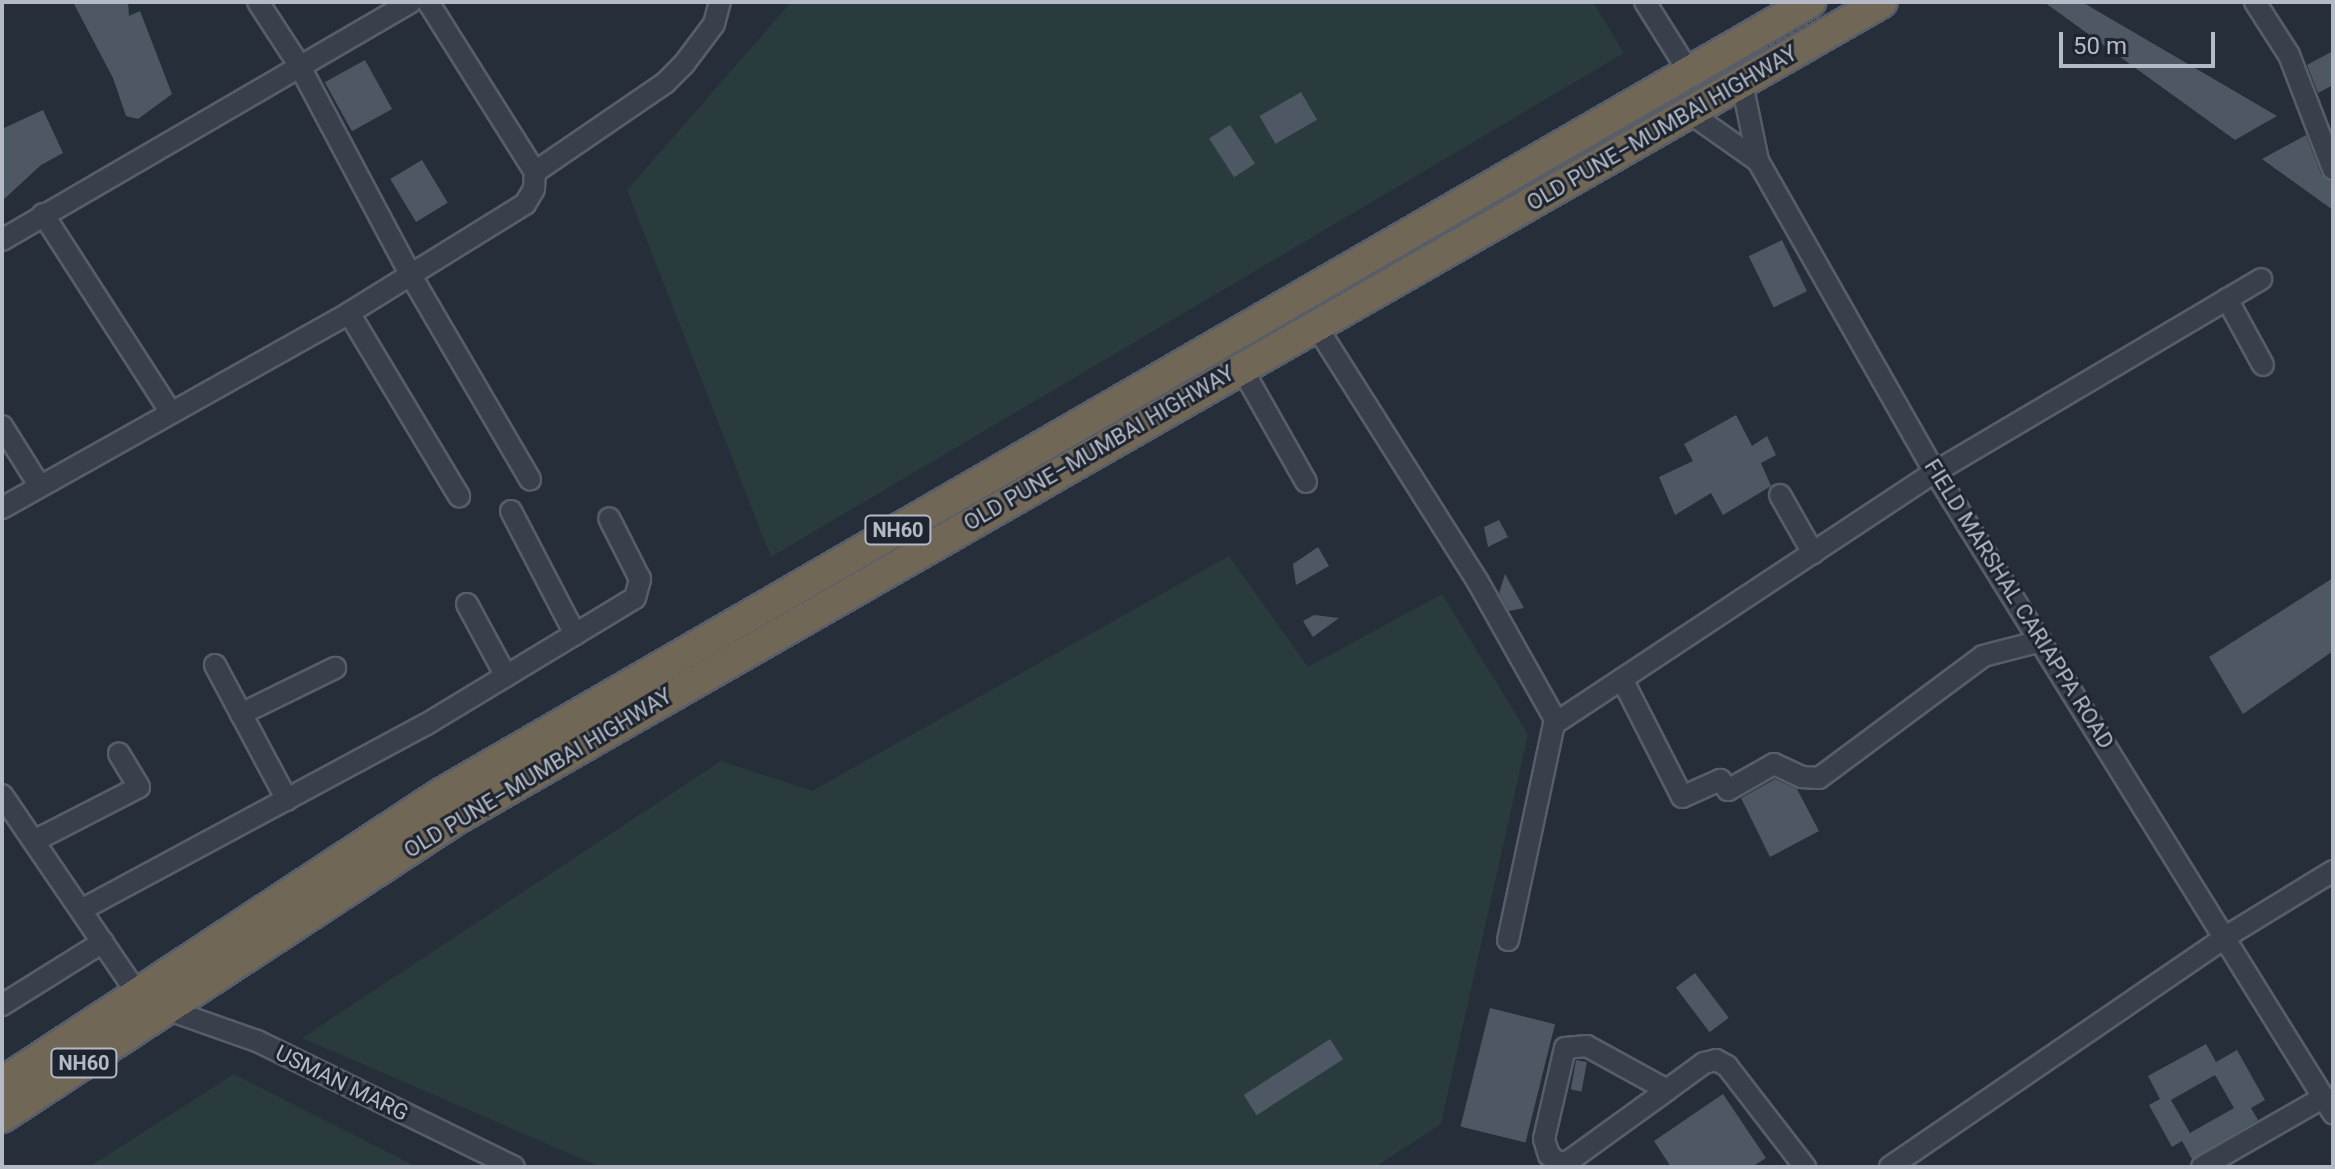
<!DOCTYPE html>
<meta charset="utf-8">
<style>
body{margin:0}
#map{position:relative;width:2335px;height:1169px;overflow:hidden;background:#262e3a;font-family:Roboto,sans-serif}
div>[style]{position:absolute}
.green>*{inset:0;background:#293b3c}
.building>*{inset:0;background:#4e5865;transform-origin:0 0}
.roads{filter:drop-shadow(2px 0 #585e69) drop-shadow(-2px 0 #585e69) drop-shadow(0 2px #585e69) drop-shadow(0 -2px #585e69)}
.minor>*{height:20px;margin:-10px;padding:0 10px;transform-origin:10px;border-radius:10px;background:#39404b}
.highway>*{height:30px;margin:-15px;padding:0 15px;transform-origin:15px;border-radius:15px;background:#706757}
span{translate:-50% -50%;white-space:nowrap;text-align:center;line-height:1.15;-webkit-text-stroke:6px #1f2530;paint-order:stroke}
.shield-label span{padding:2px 6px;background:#1f2530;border:2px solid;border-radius:6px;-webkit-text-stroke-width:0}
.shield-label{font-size:20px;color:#b5bbc6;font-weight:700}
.street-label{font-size:22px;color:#b5bbc6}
.frame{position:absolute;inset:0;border:4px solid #b5bbc6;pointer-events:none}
.scale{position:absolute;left:2059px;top:32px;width:156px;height:36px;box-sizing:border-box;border:4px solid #b5bbc6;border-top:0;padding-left:10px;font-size:24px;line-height:28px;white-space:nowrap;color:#b5bbc6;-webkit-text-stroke:6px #1f2530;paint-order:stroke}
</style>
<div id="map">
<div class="green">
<div style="clip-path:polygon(791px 2px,1593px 2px,1624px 53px,771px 557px,627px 190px)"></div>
<div style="clip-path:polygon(1229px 556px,1308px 667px,1442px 594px,1528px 734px,1441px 1124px,1375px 1167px,601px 1167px,302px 1038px,721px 761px,812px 791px)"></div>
<div style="clip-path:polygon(234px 1074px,417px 1167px,89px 1167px)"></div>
</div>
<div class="building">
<div style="clip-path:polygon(73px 2px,128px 2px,129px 16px,140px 11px,172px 94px,138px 119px,126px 116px,113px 78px)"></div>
<div style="clip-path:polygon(2044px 2px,2082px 2px,2277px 116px,2235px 140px)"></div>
<div style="clip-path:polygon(2333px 51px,2333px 85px,2318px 93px,2307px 65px)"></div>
<div style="left:365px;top:60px;width:56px;height:46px;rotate:61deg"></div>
<div style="left:1301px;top:92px;width:32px;height:48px;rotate:60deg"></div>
<div style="clip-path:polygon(43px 110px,63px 153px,41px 165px,2px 201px,2px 129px)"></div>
<div style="left:1230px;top:125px;width:46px;height:25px;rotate:57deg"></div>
<div style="clip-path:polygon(2306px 135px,2321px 174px,2333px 182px,2333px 210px,2262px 159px)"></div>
<div style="left:422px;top:160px;width:50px;height:37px;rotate:59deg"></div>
<div style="left:1782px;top:240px;width:57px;height:37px;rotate:64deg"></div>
<div style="clip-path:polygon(1736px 415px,1752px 446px,1767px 436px,1776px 455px,1761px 463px,1771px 486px,1723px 515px,1711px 493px,1675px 515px,1659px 477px,1693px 461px,1684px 444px)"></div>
<div style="clip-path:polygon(1499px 520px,1508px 537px,1488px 547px,1484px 527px)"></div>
<div style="clip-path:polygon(1318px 547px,1329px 566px,1296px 585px,1293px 564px)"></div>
<div style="clip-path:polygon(1505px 574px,1524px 608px,1509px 611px,1499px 593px)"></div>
<div style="clip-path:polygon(2333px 578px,2333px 651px,2243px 714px,2209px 657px)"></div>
<div style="clip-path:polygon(1314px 615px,1339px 618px,1313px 637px,1303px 621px)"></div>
<div style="clip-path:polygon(1775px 779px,1797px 789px,1819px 831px,1770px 857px,1741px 798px)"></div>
<div style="left:1695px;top:973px;width:56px;height:24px;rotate:53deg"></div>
<div style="left:1490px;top:1008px;width:67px;height:122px;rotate:14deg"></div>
<div style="left:1330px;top:1039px;width:24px;height:103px;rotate:57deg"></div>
<div style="clip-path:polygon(evenodd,2206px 1044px,2216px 1062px,2237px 1050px,2265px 1100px,2251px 1108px,2258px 1120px,2192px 1159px,2182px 1141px,2172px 1147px,2149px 1105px,2160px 1099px,2148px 1076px,2206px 1044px,2215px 1075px,2234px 1108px,2190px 1133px,2171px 1100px,2215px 1075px)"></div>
<div style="left:1576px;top:1060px;width:11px;height:30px;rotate:10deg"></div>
<div style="clip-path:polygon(1723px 1094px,1766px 1158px,1752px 1167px,1671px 1167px,1654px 1141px)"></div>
</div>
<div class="roads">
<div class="minor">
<div style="left:258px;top:2px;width:75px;rotate:56.9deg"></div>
<div style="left:299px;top:65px;width:237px;rotate:62deg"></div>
<div style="left:410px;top:274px;width:238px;rotate:59.7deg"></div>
<div style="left:428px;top:2px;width:201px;rotate:57.8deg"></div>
<div style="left:1645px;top:2px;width:83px;rotate:57.8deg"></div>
<div style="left:2255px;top:2px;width:63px;rotate:57.3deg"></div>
<div style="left:2289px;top:55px;width:122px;rotate:68.9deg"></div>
<div style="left:1742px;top:83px;width:80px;rotate:78.4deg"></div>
<div style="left:1690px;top:113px;width:83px;rotate:35.2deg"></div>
<div style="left:1758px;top:161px;width:358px;rotate:60.4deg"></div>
<div style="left:1935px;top:472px;width:755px;rotate:58.16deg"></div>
<div style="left:43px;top:214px;width:234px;rotate:57.2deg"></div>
<div style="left:2px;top:240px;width:473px;rotate:-30.2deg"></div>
<div style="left:2227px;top:299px;width:75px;rotate:61.4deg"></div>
<div style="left:349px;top:313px;width:214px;rotate:59deg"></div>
<div style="left:1315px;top:324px;width:305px;rotate:57.7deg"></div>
<div style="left:1478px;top:582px;width:157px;rotate:60.7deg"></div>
<div style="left:1555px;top:719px;width:226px;rotate:102deg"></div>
<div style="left:1241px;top:367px;width:132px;rotate:60.5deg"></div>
<div style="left:2px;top:426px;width:70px;rotate:57.9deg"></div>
<div style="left:1780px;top:495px;width:67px;rotate:60.4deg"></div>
<div style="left:2px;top:508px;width:398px;rotate:-29.3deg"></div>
<div style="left:349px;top:313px;width:207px;rotate:-31.8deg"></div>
<div style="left:525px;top:204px;width:17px;rotate:-59deg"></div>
<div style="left:534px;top:189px;width:17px;rotate:-87deg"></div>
<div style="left:535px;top:172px;width:158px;rotate:-34.4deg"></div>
<div style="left:665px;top:83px;width:27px;rotate:-45deg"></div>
<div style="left:684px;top:64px;width:50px;rotate:-53.1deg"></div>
<div style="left:714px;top:24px;width:23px;rotate:-75deg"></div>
<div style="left:511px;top:511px;width:139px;rotate:62.5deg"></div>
<div style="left:467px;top:604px;width:82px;rotate:61.6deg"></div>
<div style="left:215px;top:665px;width:153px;rotate:61.9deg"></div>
<div style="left:1622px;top:679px;width:132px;rotate:63deg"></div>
<div style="left:1682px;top:797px;width:42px;rotate:-24.1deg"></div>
<div style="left:1720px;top:780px;width:13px;rotate:51deg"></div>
<div style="left:1728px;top:790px;width:53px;rotate:-29.5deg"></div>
<div style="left:1774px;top:764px;width:31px;rotate:25deg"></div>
<div style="left:1802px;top:777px;width:17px;rotate:3deg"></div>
<div style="left:1819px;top:778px;width:204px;rotate:-36.6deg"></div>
<div style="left:1983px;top:656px;width:60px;rotate:-14.5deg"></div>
<div style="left:241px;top:714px;width:105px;rotate:-26.1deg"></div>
<div style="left:1554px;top:724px;width:457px;rotate:-33.5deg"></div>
<div style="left:1935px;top:472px;width:379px;rotate:-30.6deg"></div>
<div style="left:2px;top:795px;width:241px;rotate:55.7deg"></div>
<div style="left:34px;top:841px;width:118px;rotate:-27.2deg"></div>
<div style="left:139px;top:787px;width:39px;rotate:-121deg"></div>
<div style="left:81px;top:910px;width:391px;rotate:-28.3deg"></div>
<div style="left:425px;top:725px;width:245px;rotate:-31.2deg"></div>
<div style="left:635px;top:598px;width:20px;rotate:-75deg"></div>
<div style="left:640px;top:579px;width:68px;rotate:-116.9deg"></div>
<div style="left:2px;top:1005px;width:119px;rotate:-32deg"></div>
<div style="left:166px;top:1009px;width:96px;rotate:19.4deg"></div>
<div style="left:257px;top:1041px;width:286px;rotate:26.1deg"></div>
<div style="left:1667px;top:1090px;width:91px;rotate:-151.2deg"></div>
<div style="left:1587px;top:1046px;width:22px;rotate:175deg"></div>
<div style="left:1565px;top:1048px;width:93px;rotate:103deg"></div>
<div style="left:1544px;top:1139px;width:17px;rotate:73deg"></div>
<div style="left:1549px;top:1155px;width:13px;rotate:39deg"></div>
<div style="left:1559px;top:1163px;width:10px;rotate:-11deg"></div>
<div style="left:1569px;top:1161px;width:121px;rotate:-35.9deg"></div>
<div style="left:1667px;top:1090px;width:46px;rotate:-36.1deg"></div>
<div style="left:1704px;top:1063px;width:12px;rotate:-14deg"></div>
<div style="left:1716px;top:1060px;width:13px;rotate:29deg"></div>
<div style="left:1727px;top:1066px;width:128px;rotate:52.3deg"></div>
<div style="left:1890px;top:1167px;width:409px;rotate:-34.4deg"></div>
<div style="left:2227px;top:936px;width:124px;rotate:-31.5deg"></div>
<div style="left:2202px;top:1167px;width:141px;rotate:-29.8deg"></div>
</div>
<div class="highway">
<div style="left:2px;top:1083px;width:526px;rotate:-33.36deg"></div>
<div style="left:441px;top:794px;width:1582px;rotate:-30.05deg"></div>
<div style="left:2px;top:1117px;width:543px;rotate:-33.28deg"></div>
<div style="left:456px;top:819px;width:1643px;rotate:-29.81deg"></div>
</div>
</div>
<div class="shield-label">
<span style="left:898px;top:530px">NH60</span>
<span style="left:84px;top:1063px">NH60</span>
</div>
<div class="street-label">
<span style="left:1662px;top:128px;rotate:-30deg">OLD PUNE–MUMBAI HIGHWAY</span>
<span style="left:1099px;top:448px;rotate:-30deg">OLD PUNE–MUMBAI HIGHWAY</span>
<span style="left:2019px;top:604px;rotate:58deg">FIELD MARSHAL CARIAPPA ROAD</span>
<span style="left:538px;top:773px;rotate:-31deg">OLD PUNE–MUMBAI HIGHWAY</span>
<span style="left:342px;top:1083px;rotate:26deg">USMAN MARG</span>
</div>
<div class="frame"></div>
<div class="scale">50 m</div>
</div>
